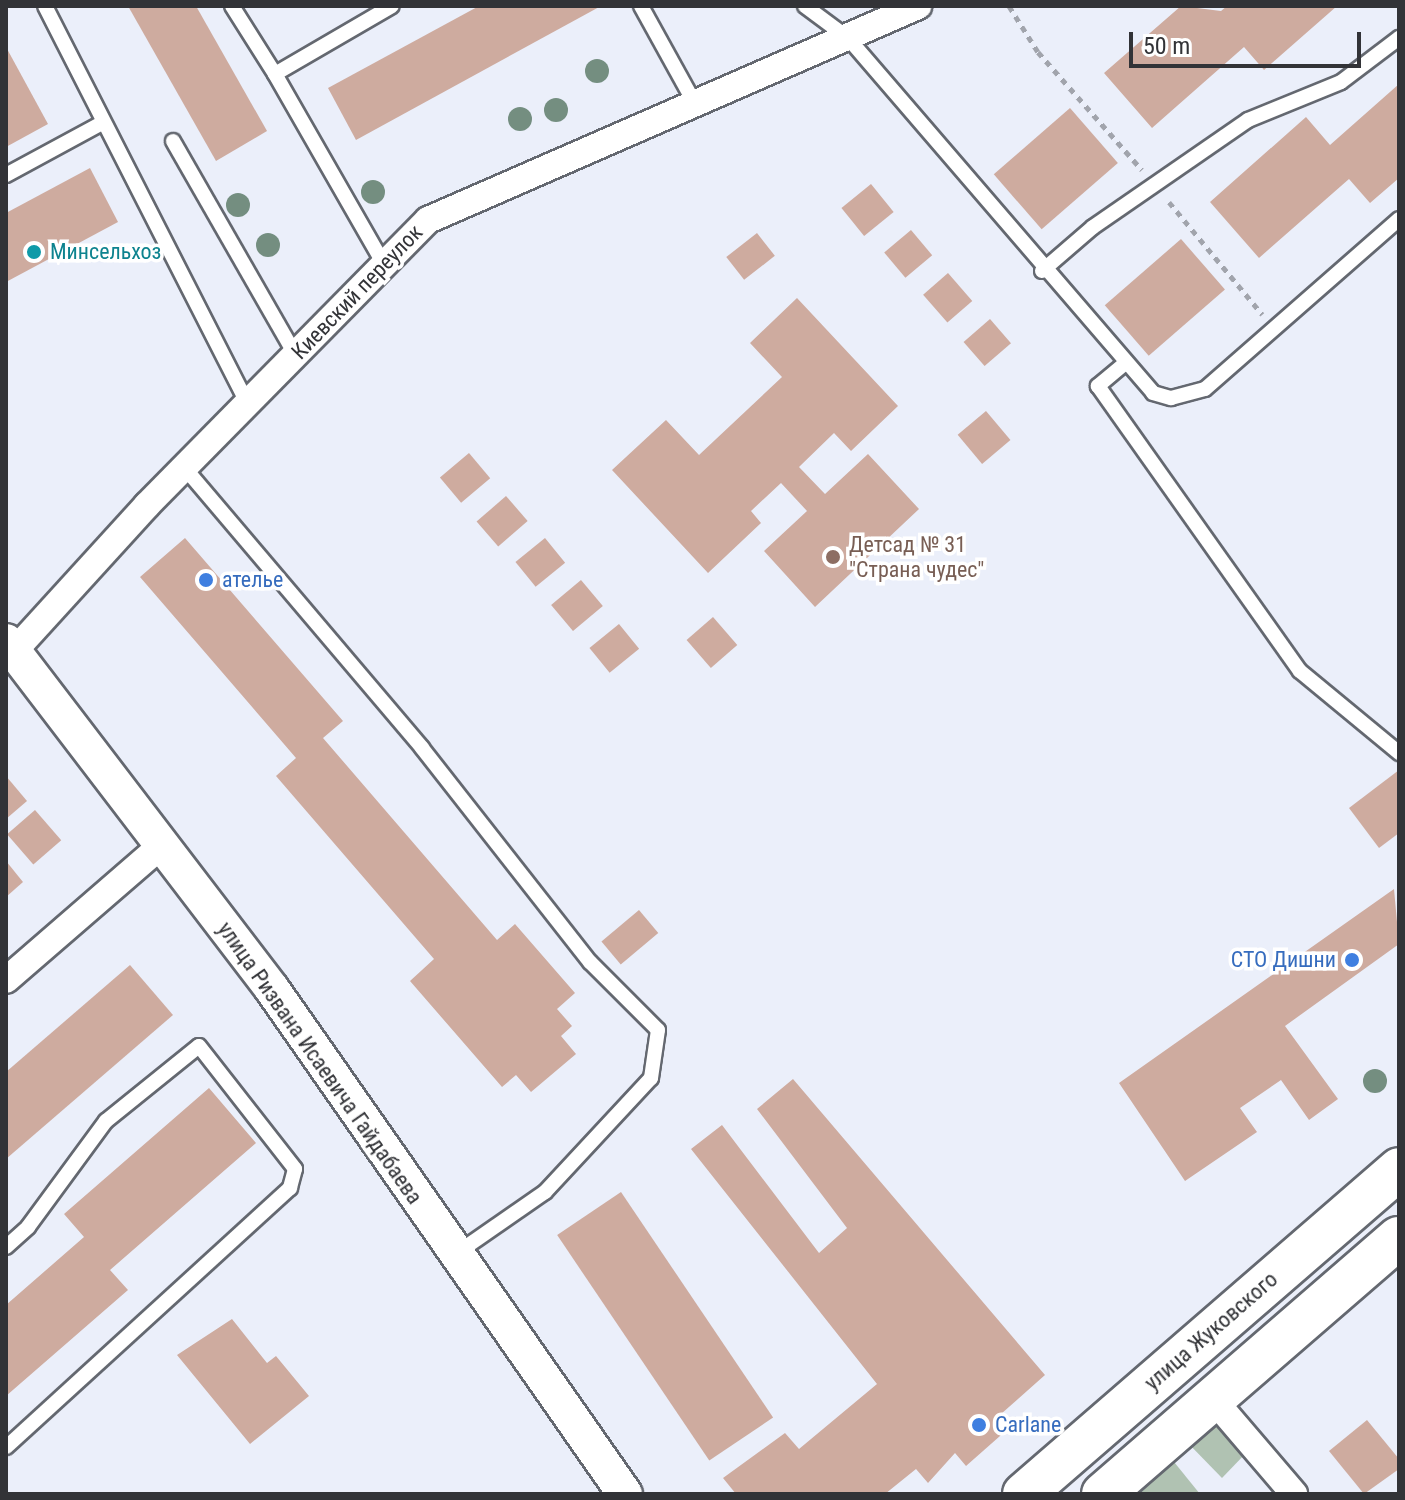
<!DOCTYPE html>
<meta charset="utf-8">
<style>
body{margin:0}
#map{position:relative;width:1405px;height:1500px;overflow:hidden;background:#ebeffa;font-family:"Roboto Condensed",sans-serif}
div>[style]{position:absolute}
.green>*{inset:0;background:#b0c2b2}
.building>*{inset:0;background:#ceab9f;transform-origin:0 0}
.path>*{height:5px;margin-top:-2.5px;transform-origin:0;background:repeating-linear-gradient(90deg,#a1a4ac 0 6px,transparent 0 12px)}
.roads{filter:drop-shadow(2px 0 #646870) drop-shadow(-2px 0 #646870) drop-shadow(0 2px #646870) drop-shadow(0 -2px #646870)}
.service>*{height:14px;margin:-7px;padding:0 7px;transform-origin:7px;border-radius:7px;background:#fff}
.minor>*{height:26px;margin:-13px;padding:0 13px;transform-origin:13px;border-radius:13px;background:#fff}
.tertiary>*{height:34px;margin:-17px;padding:0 17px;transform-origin:17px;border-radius:17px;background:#fff}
.primary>*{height:42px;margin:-21px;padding:0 21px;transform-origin:21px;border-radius:21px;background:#fff}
.trees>*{width:24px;height:24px;margin:-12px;border-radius:50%;background:#748e80}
.dots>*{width:22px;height:22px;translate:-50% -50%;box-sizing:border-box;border:4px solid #fff;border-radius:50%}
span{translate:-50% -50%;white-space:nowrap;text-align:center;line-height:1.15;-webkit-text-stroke:7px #fff;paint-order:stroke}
.culture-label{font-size:22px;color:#0d838f}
.left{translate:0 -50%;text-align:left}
.street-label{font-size:22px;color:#323337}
.education-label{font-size:22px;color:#785e54}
.shop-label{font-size:22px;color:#366cbe}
.right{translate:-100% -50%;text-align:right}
.frame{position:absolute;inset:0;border:8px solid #323337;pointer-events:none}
.scale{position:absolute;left:1129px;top:32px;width:232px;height:36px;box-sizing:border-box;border:4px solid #323337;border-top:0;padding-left:10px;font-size:24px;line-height:28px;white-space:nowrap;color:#323337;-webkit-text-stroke:6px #fff;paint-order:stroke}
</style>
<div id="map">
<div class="green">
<div style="clip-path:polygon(1218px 1422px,1247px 1452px,1222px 1478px,1185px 1440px)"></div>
<div style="clip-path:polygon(1170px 1457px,1200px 1494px,1126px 1494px)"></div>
</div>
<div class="building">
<div style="clip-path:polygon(128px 6px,196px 6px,267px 131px,216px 161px)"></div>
<div style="clip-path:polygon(479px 6px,601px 6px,356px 140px,328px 88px)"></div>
<div style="clip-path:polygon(1181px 6px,1221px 11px,1227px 6px,1337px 6px,1264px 70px,1244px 47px,1152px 128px,1104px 73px)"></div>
<div style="clip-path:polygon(6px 47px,48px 124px,6px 147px)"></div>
<div style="clip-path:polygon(1399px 84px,1399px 178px,1370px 203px,1349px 179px,1259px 258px,1210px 202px,1306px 117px,1330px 145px)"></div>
<div style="left:1070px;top:108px;width:73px;height:101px;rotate:49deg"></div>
<div style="clip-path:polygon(90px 168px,118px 222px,6px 282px,6px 213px)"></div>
<div style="left:871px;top:184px;width:36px;height:38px;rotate:51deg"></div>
<div style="left:911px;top:230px;width:33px;height:35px;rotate:50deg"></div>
<div style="left:757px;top:233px;width:29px;height:39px;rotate:52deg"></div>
<div style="left:1181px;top:239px;width:67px;height:101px;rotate:49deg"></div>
<div style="left:948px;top:273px;width:37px;height:33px;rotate:49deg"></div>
<div style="clip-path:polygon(797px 298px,898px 406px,851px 451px,834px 433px,799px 467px,825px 494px,868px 454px,919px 509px,815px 607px,764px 551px,807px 511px,781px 483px,751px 511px,761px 523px,708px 573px,612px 470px,666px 420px,699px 455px,782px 377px,750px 343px)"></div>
<div style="left:990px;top:319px;width:32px;height:35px;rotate:49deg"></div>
<div style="left:986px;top:411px;width:38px;height:37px;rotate:50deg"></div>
<div style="left:469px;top:453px;width:33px;height:38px;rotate:50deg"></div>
<div style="left:506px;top:496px;width:33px;height:39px;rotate:49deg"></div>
<div style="clip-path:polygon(185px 538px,343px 721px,323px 738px,497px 940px,515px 924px,575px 993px,557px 1009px,572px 1026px,561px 1036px,576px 1054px,531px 1092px,516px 1075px,502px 1087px,410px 981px,434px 959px,276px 776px,296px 758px,140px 577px)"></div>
<div style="left:545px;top:538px;width:32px;height:38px;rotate:51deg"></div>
<div style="left:581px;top:580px;width:34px;height:39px;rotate:50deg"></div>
<div style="left:713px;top:617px;width:37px;height:35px;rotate:49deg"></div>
<div style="left:619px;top:624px;width:32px;height:38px;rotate:51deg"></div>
<div style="clip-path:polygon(1399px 770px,1399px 833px,1379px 848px,1349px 808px)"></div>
<div style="clip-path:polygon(6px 776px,27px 801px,6px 819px)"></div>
<div style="left:35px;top:810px;width:40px;height:37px;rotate:49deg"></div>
<div style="clip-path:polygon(6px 861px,23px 882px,6px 897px)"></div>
<div style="clip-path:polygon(1394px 889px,1399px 944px,1285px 1026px,1338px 1099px,1309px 1120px,1281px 1080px,1240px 1108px,1257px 1132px,1185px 1181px,1119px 1083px)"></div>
<div style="left:639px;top:910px;width:30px;height:49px;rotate:50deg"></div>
<div style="clip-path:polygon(130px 965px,173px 1015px,6px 1159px,6px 1072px)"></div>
<div style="clip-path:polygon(793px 1079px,1045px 1375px,1001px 1414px,1006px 1425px,1000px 1436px,966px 1466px,955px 1453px,928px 1483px,916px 1469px,885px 1494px,736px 1494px,723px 1478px,785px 1433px,799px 1449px,877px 1384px,691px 1149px,722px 1125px,819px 1253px,847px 1228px,757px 1109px)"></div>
<div style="clip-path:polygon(209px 1088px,256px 1143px,110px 1270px,128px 1290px,6px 1396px,6px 1305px,84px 1237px,64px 1214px)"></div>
<div style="left:621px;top:1192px;width:272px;height:77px;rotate:56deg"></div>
<div style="clip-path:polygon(232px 1319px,267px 1363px,276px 1356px,309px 1396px,250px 1444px,177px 1355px)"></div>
<div style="clip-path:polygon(1367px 1420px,1399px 1459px,1399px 1469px,1364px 1494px,1329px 1451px)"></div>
</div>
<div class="path">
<div style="left:1009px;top:6px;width:54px;rotate:57.8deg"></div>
<div style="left:1038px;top:52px;width:157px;rotate:48.6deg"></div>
<div style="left:1169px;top:202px;width:146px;rotate:50.3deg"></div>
</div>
<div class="roads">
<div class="service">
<div style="left:45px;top:6px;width:445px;rotate:63deg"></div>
<div style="left:232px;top:6px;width:80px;rotate:57.7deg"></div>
<div style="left:275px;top:74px;width:135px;rotate:-30.2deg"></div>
<div style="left:641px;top:6px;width:112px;rotate:61.1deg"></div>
<div style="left:805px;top:6px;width:54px;rotate:36.7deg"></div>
<div style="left:848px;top:38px;width:468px;rotate:49.3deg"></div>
<div style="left:1153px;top:393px;width:19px;rotate:16deg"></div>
<div style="left:1171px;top:398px;width:35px;rotate:-15deg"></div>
<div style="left:1205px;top:389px;width:258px;rotate:-41.2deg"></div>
<div style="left:275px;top:74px;width:219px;rotate:60.2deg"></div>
<div style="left:173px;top:141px;width:245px;rotate:60.2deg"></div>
<div style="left:6px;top:175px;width:111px;rotate:-28.4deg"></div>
<div style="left:1042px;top:271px;width:67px;rotate:-40.8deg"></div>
<div style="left:1093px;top:227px;width:188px;rotate:-34.6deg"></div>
<div style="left:1248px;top:120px;width:100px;rotate:-22.2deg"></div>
<div style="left:1341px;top:82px;width:73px;rotate:-37.2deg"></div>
<div style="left:1123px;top:365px;width:33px;rotate:140deg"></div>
<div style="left:1098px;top:386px;width:349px;rotate:54.7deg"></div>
<div style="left:1300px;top:671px;width:129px;rotate:39.6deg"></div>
<div style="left:184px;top:467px;width:368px;rotate:49.7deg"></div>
<div style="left:422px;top:748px;width:272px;rotate:51.9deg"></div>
<div style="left:590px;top:962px;width:96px;rotate:45deg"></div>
<div style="left:658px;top:1030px;width:49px;rotate:98.3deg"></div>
<div style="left:651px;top:1078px;width:156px;rotate:132.9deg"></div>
<div style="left:545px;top:1192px;width:107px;rotate:145.3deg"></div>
<div style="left:6px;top:1247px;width:30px;rotate:-42deg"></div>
<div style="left:28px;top:1227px;width:132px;rotate:-53.7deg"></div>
<div style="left:106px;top:1121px;width:119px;rotate:-38.9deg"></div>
<div style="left:199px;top:1046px;width:156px;rotate:52deg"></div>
<div style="left:295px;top:1169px;width:20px;rotate:105deg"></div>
<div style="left:290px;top:1188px;width:384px;rotate:137.6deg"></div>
</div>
<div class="minor">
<div style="left:17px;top:648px;width:193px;rotate:-47.7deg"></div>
<div style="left:147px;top:505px;width:400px;rotate:-45.4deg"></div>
<div style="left:428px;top:220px;width:535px;rotate:-23.59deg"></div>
<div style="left:6px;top:980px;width:208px;rotate:-40.9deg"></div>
<div style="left:1213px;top:1399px;width:125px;rotate:49.5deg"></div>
</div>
<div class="tertiary">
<div style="left:6px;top:641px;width:438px;rotate:52.6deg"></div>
<div style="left:272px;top:989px;width:616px;rotate:55.05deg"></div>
</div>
<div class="primary">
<div style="left:1024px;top:1494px;width:496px;rotate:-40.9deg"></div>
<div style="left:1103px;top:1494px;width:391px;rotate:-40.9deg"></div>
</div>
</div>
<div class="trees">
<div style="left:597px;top:71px"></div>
<div style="left:556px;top:110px"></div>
<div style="left:520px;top:119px"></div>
<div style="left:373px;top:192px"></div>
<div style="left:238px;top:205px"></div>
<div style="left:268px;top:245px"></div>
<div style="left:1375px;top:1081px"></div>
</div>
<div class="dots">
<div style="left:34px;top:252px;background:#0f9aa8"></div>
<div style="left:833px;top:557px;background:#8d6e63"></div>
<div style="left:206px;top:580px;background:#3f7fe0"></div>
<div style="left:1352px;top:960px;background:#3f7fe0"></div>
<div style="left:979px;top:1425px;background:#3f7fe0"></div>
</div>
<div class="culture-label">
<span class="left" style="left:50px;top:252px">Минсельхоз</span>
</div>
<div class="street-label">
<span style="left:357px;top:292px;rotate:-46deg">Киевский переулок</span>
<span style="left:320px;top:1063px;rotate:55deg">улица Ризвана Исаевича Гайдабаева</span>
<span style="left:1211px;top:1331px;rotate:-41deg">улица Жуковского</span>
</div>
<div class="education-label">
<span class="left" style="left:849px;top:557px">Детсад № 31<br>"Страна чудес"</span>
</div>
<div class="shop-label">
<span class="left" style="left:222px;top:580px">ателье</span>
<span class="right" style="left:1336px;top:960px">СТО Дишни</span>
<span class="left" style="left:995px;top:1425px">Carlane</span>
</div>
<div class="frame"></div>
<div class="scale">50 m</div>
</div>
